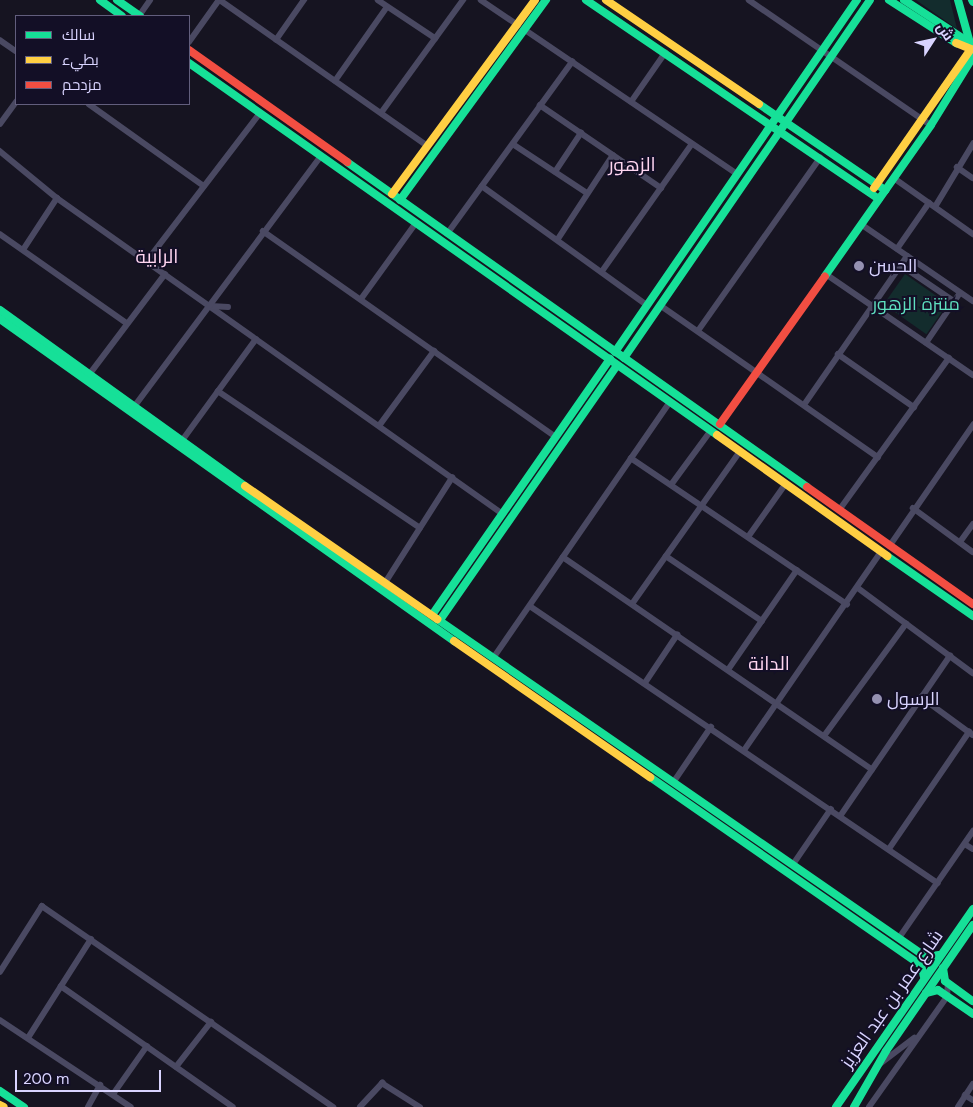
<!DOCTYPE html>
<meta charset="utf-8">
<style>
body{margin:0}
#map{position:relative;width:973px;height:1107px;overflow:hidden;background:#161421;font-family:"DM Sans",Cairo,sans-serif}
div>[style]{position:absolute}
.green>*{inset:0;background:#132c2d;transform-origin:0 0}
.street>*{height:5.5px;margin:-2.75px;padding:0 2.75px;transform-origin:2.75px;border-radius:2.75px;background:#4a4962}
.fast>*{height:8px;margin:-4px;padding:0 4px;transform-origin:4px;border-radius:4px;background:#16e098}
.slow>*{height:8px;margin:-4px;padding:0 4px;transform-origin:4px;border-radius:4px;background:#ffcf43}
.jam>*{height:8px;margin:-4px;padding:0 4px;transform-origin:4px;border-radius:4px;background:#f24e42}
.dots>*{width:14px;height:14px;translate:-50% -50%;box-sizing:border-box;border:2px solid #130f26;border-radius:50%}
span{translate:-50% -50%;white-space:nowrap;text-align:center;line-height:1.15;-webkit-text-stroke:4px #130f26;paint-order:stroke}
.poi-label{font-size:18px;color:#d9d4ff}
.left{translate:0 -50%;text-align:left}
.park-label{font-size:18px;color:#5fe0c0}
.street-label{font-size:18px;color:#d9d4ff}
.neighbourhood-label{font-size:19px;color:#ffd6f0}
.legend{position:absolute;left:15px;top:15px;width:175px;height:90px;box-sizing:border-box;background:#130f26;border:1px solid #625e7d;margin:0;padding:6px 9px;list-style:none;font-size:15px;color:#d9d4ff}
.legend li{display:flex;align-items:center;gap:10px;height:25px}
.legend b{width:25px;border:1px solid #625e7d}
.north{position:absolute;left:908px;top:15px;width:50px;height:50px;-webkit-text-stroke:4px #130f26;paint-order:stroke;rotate:55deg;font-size:14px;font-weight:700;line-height:20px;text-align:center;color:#d9d4ff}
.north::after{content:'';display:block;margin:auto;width:18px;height:22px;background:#d9d4ff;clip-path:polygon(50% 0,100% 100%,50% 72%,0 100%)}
.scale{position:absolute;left:15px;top:1070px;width:146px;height:22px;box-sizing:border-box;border:2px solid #d9d4ff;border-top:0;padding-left:6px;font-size:15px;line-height:18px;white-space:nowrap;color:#d9d4ff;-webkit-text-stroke:4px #130f26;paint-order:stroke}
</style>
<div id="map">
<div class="green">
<div style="clip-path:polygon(916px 0,950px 0,957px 29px)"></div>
<div style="left:905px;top:274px;width:52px;height:37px;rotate:35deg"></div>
</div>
<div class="street">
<div style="left:220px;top:0;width:254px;rotate:35.1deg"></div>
<div style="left:378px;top:0;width:69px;rotate:33.7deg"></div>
<div style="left:481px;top:0;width:45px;rotate:34deg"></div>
<div style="left:749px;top:0;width:221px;rotate:34.5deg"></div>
<div style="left:139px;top:16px;width:19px;rotate:-55deg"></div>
<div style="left:524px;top:29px;width:258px;rotate:34.2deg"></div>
<div style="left:0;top:40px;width:19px;rotate:35deg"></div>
<div style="left:276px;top:40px;width:49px;rotate:-55deg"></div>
<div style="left:189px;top:42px;width:52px;rotate:-54.5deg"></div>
<div style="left:335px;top:81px;width:90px;rotate:-54.9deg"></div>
<div style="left:631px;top:102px;width:60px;rotate:-55.2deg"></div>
<div style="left:89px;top:104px;width:141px;rotate:35.5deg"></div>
<div style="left:540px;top:105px;width:147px;rotate:34.4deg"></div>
<div style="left:381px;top:113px;width:140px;rotate:-54deg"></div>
<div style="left:0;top:124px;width:27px;rotate:-54deg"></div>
<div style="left:513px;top:144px;width:89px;rotate:33.5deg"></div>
<div style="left:0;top:151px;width:74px;rotate:39.5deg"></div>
<div style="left:57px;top:198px;width:547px;rotate:35.32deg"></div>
<div style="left:957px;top:167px;width:19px;rotate:35deg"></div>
<div style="left:555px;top:172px;width:47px;rotate:-56.3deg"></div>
<div style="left:894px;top:178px;width:97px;rotate:35.3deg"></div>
<div style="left:482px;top:186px;width:203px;rotate:35.8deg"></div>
<div style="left:935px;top:207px;width:74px;rotate:-58.9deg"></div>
<div style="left:861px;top:224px;width:136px;rotate:34.5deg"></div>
<div style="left:263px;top:231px;width:358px;rotate:35.1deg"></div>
<div style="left:0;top:234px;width:153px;rotate:35.1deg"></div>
<div style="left:447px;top:234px;width:213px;rotate:-54deg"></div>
<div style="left:558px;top:239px;width:100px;rotate:-56.8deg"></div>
<div style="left:897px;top:249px;width:56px;rotate:-55.2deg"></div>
<div style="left:23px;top:250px;width:62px;rotate:-56.8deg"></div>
<div style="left:147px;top:261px;width:186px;rotate:-52.6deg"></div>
<div style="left:901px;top:265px;width:64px;rotate:34.2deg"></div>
<div style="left:603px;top:270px;width:154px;rotate:-54.8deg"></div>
<div style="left:826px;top:274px;width:178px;rotate:34.5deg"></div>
<div style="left:361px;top:299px;width:94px;rotate:-54.1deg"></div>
<div style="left:660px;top:305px;width:266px;rotate:34.9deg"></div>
<div style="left:211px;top:306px;width:17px;rotate:3deg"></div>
<div style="left:698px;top:331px;width:212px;rotate:-54.8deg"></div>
<div style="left:926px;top:343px;width:60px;rotate:-55.8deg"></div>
<div style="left:838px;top:354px;width:93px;rotate:34.9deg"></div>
<div style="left:89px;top:375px;width:126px;rotate:-53deg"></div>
<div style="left:218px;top:391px;width:244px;rotate:34.1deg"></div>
<div style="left:804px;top:405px;width:181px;rotate:-55.3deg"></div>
<div style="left:134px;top:407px;width:313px;rotate:-53.3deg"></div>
<div style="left:379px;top:426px;width:93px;rotate:-53.7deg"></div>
<div style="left:181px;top:442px;width:127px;rotate:-53.9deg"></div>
<div style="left:631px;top:458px;width:261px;rotate:34.1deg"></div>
<div style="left:671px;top:485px;width:66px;rotate:-53.7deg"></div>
<div style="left:913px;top:508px;width:74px;rotate:36.3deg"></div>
<div style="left:840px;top:509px;width:186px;rotate:-54.2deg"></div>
<div style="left:748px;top:537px;width:64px;rotate:-54.6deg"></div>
<div style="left:960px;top:542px;width:22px;rotate:-54deg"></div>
<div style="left:891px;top:544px;width:145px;rotate:-55.4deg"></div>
<div style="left:666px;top:556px;width:116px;rotate:34.1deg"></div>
<div style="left:563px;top:557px;width:375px;rotate:34.5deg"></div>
<div style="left:385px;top:583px;width:125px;rotate:-57.5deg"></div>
<div style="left:858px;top:588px;width:143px;rotate:36.5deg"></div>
<div style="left:632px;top:604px;width:185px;rotate:-54.7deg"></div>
<div style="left:530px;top:606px;width:493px;rotate:34.2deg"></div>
<div style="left:494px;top:657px;width:308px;rotate:-55.4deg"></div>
<div style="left:728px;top:670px;width:121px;rotate:-55.4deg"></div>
<div style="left:645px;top:683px;width:58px;rotate:-56.3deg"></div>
<div style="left:921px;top:697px;width:64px;rotate:36.2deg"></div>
<div style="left:824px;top:736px;width:139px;rotate:-53.8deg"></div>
<div style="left:745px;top:749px;width:239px;rotate:-55.4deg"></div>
<div style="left:675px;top:780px;width:64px;rotate:-55.8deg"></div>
<div style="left:841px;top:815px;width:193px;rotate:-55.6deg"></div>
<div style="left:965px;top:844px;width:9px;rotate:32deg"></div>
<div style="left:889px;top:849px;width:142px;rotate:-55.6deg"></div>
<div style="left:794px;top:863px;width:65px;rotate:-55.6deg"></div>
<div style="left:899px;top:938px;width:130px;rotate:-55.3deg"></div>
<div style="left:0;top:972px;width:78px;rotate:-57.5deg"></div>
<div style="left:42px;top:906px;width:354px;rotate:34.6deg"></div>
<div style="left:61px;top:986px;width:210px;rotate:35.1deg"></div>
<div style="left:0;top:1020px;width:157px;rotate:33.6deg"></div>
<div style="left:28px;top:1038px;width:117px;rotate:-57.5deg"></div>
<div style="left:880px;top:1064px;width:43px;rotate:-37.4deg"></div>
<div style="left:176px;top:1067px;width:57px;rotate:-52.1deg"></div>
<div style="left:114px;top:1093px;width:57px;rotate:-54.9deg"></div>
<div style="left:965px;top:1095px;width:9px;rotate:32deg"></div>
<div style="left:88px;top:1107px;width:25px;rotate:-61deg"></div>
<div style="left:360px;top:1107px;width:33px;rotate:-47deg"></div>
<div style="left:382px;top:1083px;width:45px;rotate:32.3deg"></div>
<div style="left:869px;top:1107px;width:135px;rotate:-54.7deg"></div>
<div style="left:947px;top:997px;width:13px;rotate:-86deg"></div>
<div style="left:958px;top:1107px;width:27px;rotate:-57deg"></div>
</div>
<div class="fast">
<div style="left:100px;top:0;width:27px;rotate:36deg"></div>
<div style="left:117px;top:0;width:28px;rotate:35deg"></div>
<div style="left:586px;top:0;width:354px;rotate:34.2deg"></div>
<div style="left:889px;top:0;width:80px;rotate:32.7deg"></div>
<div style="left:904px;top:0;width:79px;rotate:33.1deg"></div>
<div style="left:958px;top:0;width:45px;rotate:74.4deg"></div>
<div style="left:972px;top:0;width:2px;rotate:63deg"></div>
<div style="left:189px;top:63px;width:646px;rotate:35.17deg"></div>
<div style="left:759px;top:104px;width:153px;rotate:34.3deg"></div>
<div style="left:347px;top:162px;width:563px;rotate:35.24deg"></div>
<div style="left:400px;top:200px;width:248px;rotate:-53.9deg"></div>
<div style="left:825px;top:276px;width:184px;rotate:-54.9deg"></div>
<div style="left:931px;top:125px;width:80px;rotate:-58.3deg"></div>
<div style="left:0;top:310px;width:302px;rotate:35.7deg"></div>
<div style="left:0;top:319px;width:557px;rotate:35.35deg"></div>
<div style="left:615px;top:352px;width:427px;rotate:-55.5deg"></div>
<div style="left:624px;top:358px;width:434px;rotate:-55.5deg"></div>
<div style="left:887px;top:556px;width:105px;rotate:34.9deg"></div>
<div style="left:432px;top:615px;width:312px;rotate:-55.2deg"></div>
<div style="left:437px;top:619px;width:594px;rotate:34.65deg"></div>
<div style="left:926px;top:957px;width:13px;rotate:-9deg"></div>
<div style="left:440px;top:620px;width:310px;rotate:-55.2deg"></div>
<div style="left:650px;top:777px;width:330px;rotate:34.8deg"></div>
<div style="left:921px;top:965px;width:12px;rotate:76deg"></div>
<div style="left:943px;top:968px;width:13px;rotate:81deg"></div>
<div style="left:945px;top:981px;width:34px;rotate:36deg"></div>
<div style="left:926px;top:993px;width:12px;rotate:-14deg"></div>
<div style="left:938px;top:990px;width:42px;rotate:34.4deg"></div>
<div style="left:0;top:1091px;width:29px;rotate:34deg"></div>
<div style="left:836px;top:1107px;width:241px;rotate:-55.3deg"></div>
<div style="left:854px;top:1107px;width:64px;rotate:-60.3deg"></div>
<div style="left:886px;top:1051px;width:153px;rotate:-55.4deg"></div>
</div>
<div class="slow">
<div style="left:606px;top:0;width:185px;rotate:34.2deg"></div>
<div style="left:874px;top:188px;width:169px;rotate:-55.1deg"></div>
<div style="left:971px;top:49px;width:16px;rotate:-158deg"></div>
<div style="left:392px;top:194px;width:241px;rotate:-53.6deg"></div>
<div style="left:717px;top:435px;width:209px;rotate:35.4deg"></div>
<div style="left:245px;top:486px;width:234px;rotate:34.7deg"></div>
<div style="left:454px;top:641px;width:239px;rotate:34.8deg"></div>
<div style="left:0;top:1105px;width:4px;rotate:27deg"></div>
</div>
<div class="jam">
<div style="left:189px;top:50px;width:194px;rotate:35.3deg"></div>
<div style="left:720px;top:424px;width:181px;rotate:-54.6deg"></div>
<div style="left:807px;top:487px;width:203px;rotate:35.2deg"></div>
</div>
<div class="dots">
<div style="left:859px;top:266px;background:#9591b1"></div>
<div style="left:877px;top:699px;background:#9591b1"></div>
</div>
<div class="poi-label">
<span class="left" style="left:869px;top:266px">الحسن</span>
<span class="left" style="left:887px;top:699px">الرسول</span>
</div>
<div class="park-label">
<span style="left:916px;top:304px">منتزة الزهور</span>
</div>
<div class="street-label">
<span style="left:892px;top:999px;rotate:-55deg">شارع عمر بن عبد العزيز</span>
</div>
<div class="neighbourhood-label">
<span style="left:632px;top:165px">الزهور</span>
<span style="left:157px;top:257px">الرابية</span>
<span style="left:769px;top:664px">الدانة</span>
</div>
<ul class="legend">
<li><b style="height:6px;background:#16e098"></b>سالك</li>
<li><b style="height:6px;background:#ffcf43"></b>بطيء</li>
<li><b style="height:6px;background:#f24e42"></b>مزدحم</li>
</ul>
<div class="north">ش</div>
<div class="scale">200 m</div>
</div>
